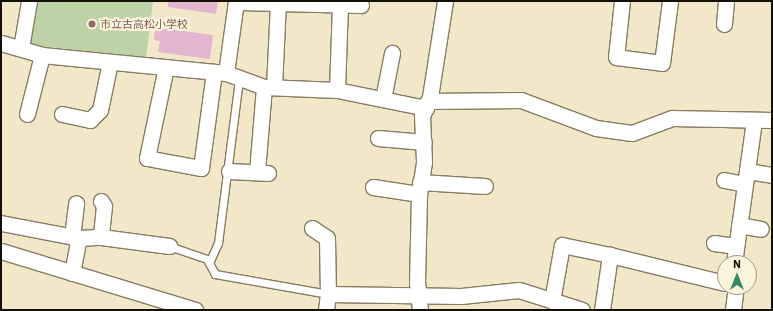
<!DOCTYPE html>
<meta charset="utf-8">
<style>
body{margin:0}
#map{position:relative;width:773px;height:311px;overflow:hidden;background:#f2e7c9;font-family:"IBM Plex Sans","Noto Sans JP",sans-serif}
div>[style]{position:absolute}
.green>*{inset:0;background:#bed2a8}
.building>*{inset:0;background:#e3b6d0}
.roads{filter:drop-shadow(1px 0 #867c61) drop-shadow(-1px 0 #867c61) drop-shadow(0 1px #867c61) drop-shadow(0 -1px #867c61)}
.lane>*{height:7px;margin:-3.5px;padding:0 3.5px;transform-origin:3.5px;border-radius:3.5px;background:#fff}
.street>*{height:15px;margin:-7.5px;padding:0 7.5px;transform-origin:7.5px;border-radius:7.5px;background:#fff}
.dots>*{width:11px;height:11px;translate:-50% -50%;box-sizing:border-box;border:2px solid #fdf4dc;border-radius:50%}
span{translate:-50% -50%;white-space:nowrap;text-align:center;line-height:1.15;-webkit-text-stroke:4px #fdf4dc;paint-order:stroke}
.education-label{font-size:11px;color:#785e54}
.left{translate:0 -50%;text-align:left}
.frame{position:absolute;inset:0;border:2px solid #130f06;pointer-events:none}
.north{position:absolute;left:717px;top:255px;width:40px;height:40px;box-sizing:border-box;background:#fdf4dc;border:1px solid #9f9886;border-radius:50%;rotate:0deg;font-size:11px;font-weight:700;line-height:16px;text-align:center;color:#130f06}
.north::after{content:'';display:block;margin:auto;width:14px;height:18px;background:#328c61;clip-path:polygon(50% 0,100% 100%,50% 72%,0 100%)}
</style>
<div id="map">
<div class="green">
<div style="clip-path:polygon(36px 1px,153px 1px,146px 57px,28px 45px)"></div>
</div>
<div class="building">
<div style="clip-path:polygon(168px 1px,218px 1px,216px 14px,168px 7px)"></div>
<div style="clip-path:polygon(162px 28px,213px 35px,210px 59px,158px 52px,160px 41px,154px 40px,155px 30px)"></div>
</div>
<div class="roads">
<div class="lane">
<div style="left:169px;top:246px;width:40px;rotate:18.9deg"></div>
<div style="left:207px;top:259px;width:17px;rotate:62deg"></div>
<div style="left:215px;top:274px;width:115px;rotate:10deg"></div>
<div style="left:209px;top:263px;width:22px;rotate:-66deg"></div>
<div style="left:218px;top:243px;width:166px;rotate:-82.7deg"></div>
</div>
<div class="street">
<div style="left:622px;top:1px;width:56px;rotate:96.1deg"></div>
<div style="left:616px;top:57px;width:46px;rotate:7.4deg"></div>
<div style="left:662px;top:63px;width:63px;rotate:-82.6deg"></div>
<div style="left:236px;top:2px;width:125px;rotate:1.4deg"></div>
<div style="left:724px;top:24px;width:23px;rotate:-85deg"></div>
<div style="left:1px;top:43px;width:43px;rotate:16.3deg"></div>
<div style="left:42px;top:55px;width:185px;rotate:5.6deg"></div>
<div style="left:226px;top:73px;width:40px;rotate:20.2deg"></div>
<div style="left:264px;top:87px;width:73px;rotate:2.4deg"></div>
<div style="left:337px;top:90px;width:91px;rotate:11.4deg"></div>
<div style="left:21px;top:48px;width:48px;rotate:-80.3deg"></div>
<div style="left:166px;top:67px;width:93px;rotate:101.8deg"></div>
<div style="left:147px;top:158px;width:55px;rotate:10.5deg"></div>
<div style="left:201px;top:168px;width:97px;rotate:-82.3deg"></div>
<div style="left:226px;top:73px;width:73px;rotate:-82.1deg"></div>
<div style="left:274px;top:87px;width:84px;rotate:-87.3deg"></div>
<div style="left:337px;top:90px;width:85px;rotate:-88deg"></div>
<div style="left:383px;top:99px;width:47px;rotate:-78.9deg"></div>
<div style="left:428px;top:101px;width:93px;rotate:-0.6deg"></div>
<div style="left:521px;top:100px;width:80px;rotate:20.5deg"></div>
<div style="left:596px;top:128px;width:36px;rotate:8deg"></div>
<div style="left:632px;top:133px;width:43px;rotate:-20.6deg"></div>
<div style="left:672px;top:118px;width:100px;rotate:1.1deg"></div>
<div style="left:27px;top:114px;width:61px;rotate:-75.7deg"></div>
<div style="left:62px;top:114px;width:29px;rotate:12deg"></div>
<div style="left:90px;top:120px;width:14px;rotate:-45deg"></div>
<div style="left:100px;top:110px;width:49px;rotate:-78.2deg"></div>
<div style="left:378px;top:138px;width:46px;rotate:5deg"></div>
<div style="left:229px;top:171px;width:39px;rotate:3deg"></div>
<div style="left:747px;top:171px;width:25px;rotate:9deg"></div>
<div style="left:257px;top:172px;width:85px;rotate:-85.3deg"></div>
<div style="left:724px;top:180px;width:21px;rotate:11deg"></div>
<div style="left:420px;top:182px;width:65px;rotate:3.5deg"></div>
<div style="left:373px;top:187px;width:47px;rotate:8.7deg"></div>
<div style="left:101px;top:201px;width:6px;rotate:59deg"></div>
<div style="left:104px;top:206px;width:31px;rotate:96deg"></div>
<div style="left:1px;top:223px;width:79px;rotate:10.9deg"></div>
<div style="left:79px;top:238px;width:22px;rotate:-3deg"></div>
<div style="left:101px;top:237px;width:69px;rotate:7.5deg"></div>
<div style="left:739px;top:225px;width:22px;rotate:10deg"></div>
<div style="left:312px;top:228px;width:18px;rotate:34deg"></div>
<div style="left:327px;top:238px;width:56px;rotate:89deg"></div>
<div style="left:72px;top:237px;width:34px;rotate:-83deg"></div>
<div style="left:714px;top:243px;width:22px;rotate:8deg"></div>
<div style="left:1px;top:251px;width:203px;rotate:16.9deg"></div>
<div style="left:734px;top:263px;width:143px;rotate:-82deg"></div>
<div style="left:72px;top:273px;width:36px;rotate:-79deg"></div>
<div style="left:552px;top:301px;width:57px;rotate:-79.9deg"></div>
<div style="left:562px;top:245px;width:49px;rotate:11.8deg"></div>
<div style="left:326px;top:310px;width:16px;rotate:-83deg"></div>
<div style="left:328px;top:294px;width:133px;rotate:0.9deg"></div>
<div style="left:461px;top:296px;width:58px;rotate:-5.9deg"></div>
<div style="left:519px;top:290px;width:66px;rotate:17.6deg"></div>
<div style="left:420px;top:310px;width:27px;rotate:-96deg"></div>
<div style="left:417px;top:283px;width:89px;rotate:-88.7deg"></div>
<div style="left:419px;top:194px;width:33px;rotate:-81deg"></div>
<div style="left:424px;top:161px;width:45px;rotate:-92.5deg"></div>
<div style="left:422px;top:116px;width:21px;rotate:-67deg"></div>
<div style="left:430px;top:97px;width:97px;rotate:-81.1deg"></div>
<div style="left:602px;top:310px;width:56px;rotate:-81.7deg"></div>
<div style="left:610px;top:255px;width:118px;rotate:13.7deg"></div>
<div style="left:733px;top:310px;width:23px;rotate:-83deg"></div>
</div>
</div>
<div class="dots">
<div style="left:92px;top:24px;background:#8d6e63"></div>
</div>
<div class="education-label">
<span class="left" style="left:100px;top:24px">市立古高松小学校</span>
</div>
<div class="frame"></div>
<div class="north">N</div>
</div>
